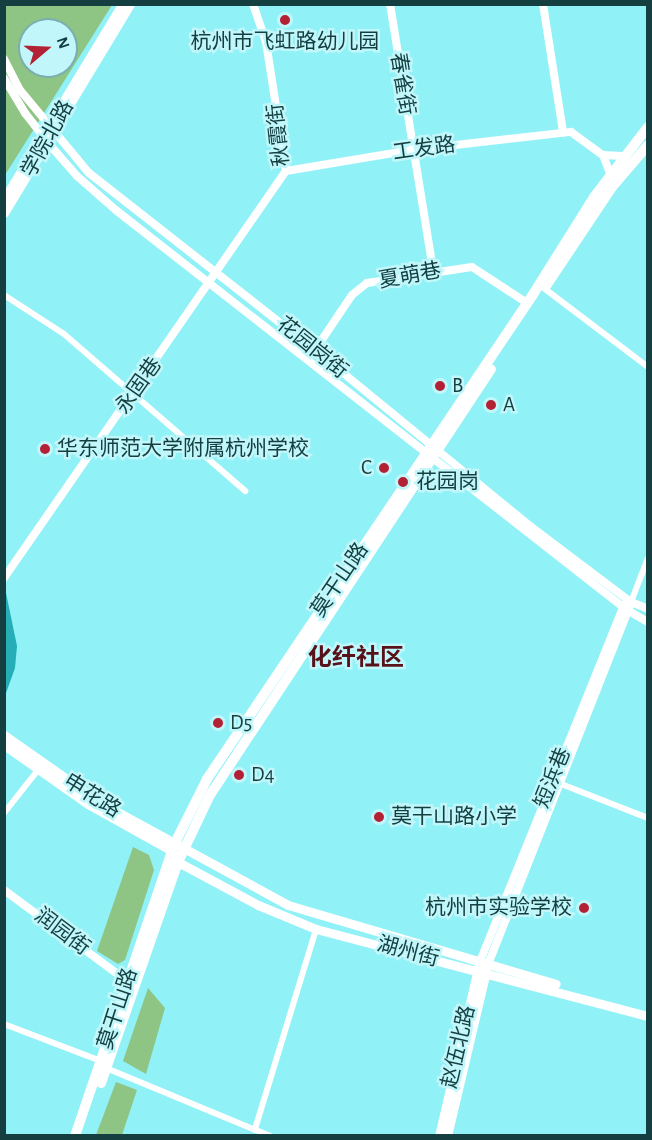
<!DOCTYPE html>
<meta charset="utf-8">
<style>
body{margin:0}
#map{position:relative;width:652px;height:1140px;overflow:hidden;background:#90f1f7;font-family:"Alegreya Sans","Noto Sans SC",sans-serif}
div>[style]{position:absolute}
.green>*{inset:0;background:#8fc584}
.water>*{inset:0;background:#25aeb5}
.minor>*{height:6px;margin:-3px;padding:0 3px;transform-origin:3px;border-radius:3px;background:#fff}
.tertiary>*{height:8px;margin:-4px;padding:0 4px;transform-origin:4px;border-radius:4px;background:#fff}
.secondary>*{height:9px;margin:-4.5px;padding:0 4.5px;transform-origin:4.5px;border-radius:4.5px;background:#fff}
.primary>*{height:10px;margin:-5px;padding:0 5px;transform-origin:5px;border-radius:5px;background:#fff}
.dots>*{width:16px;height:16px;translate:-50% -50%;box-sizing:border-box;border:3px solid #c1f7fa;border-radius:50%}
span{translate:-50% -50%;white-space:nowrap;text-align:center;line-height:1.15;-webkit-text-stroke:5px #c1f7fa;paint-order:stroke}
.poi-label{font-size:21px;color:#143e40}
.left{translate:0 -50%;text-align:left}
.right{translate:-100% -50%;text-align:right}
.street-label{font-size:21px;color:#143e40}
.quarter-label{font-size:24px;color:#571118;font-weight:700}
.frame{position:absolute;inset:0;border:6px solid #143e40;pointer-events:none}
.north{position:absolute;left:18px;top:18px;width:60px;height:60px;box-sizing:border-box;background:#c1f7fa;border:2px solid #7cadb0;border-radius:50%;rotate:71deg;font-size:16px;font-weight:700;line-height:24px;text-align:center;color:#143e40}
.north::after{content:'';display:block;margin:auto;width:21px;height:27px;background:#b32135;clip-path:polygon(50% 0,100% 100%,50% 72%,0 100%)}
</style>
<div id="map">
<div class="green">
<div style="clip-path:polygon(evenodd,5px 5px,112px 5px,5px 175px,5px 5px,30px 30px,66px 30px,66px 66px,30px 66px,30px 30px)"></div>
<div style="clip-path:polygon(133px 847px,149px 855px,154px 870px,125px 960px,118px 964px,97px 951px)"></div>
<div style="clip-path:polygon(148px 988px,165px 1008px,146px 1074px,123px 1061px)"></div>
<div style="clip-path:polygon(116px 1082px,137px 1090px,122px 1135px,96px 1135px)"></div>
</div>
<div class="water">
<div style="clip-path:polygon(5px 588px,17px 646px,15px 668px,5px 696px)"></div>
</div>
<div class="minor">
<div style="left:545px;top:289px;width:129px;rotate:37.1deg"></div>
<div style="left:4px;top:295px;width:72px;rotate:33deg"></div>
<div style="left:64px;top:334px;width:240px;rotate:40.9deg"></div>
<div style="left:631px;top:602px;width:47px;rotate:-68.9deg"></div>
<div style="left:556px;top:782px;width:99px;rotate:21.4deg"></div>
<div style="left:4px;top:813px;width:55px;rotate:-51.7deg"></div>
<div style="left:4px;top:1024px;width:104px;rotate:20.9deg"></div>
<div style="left:106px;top:1068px;width:178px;rotate:22.5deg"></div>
<div style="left:255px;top:1129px;width:209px;rotate:-73deg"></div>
</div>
<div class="tertiary">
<div style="left:390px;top:4px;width:269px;rotate:80.8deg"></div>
<div style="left:543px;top:4px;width:130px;rotate:81.1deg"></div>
<div style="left:4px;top:59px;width:35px;rotate:63deg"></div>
<div style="left:20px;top:90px;width:108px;rotate:50.3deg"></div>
<div style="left:89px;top:173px;width:287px;rotate:38.1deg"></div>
<div style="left:315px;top:350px;width:278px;rotate:39.3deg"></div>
<div style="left:530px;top:526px;width:126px;rotate:37deg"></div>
<div style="left:631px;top:602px;width:18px;rotate:22deg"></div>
<div style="left:4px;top:78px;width:41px;rotate:59deg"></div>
<div style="left:25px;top:113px;width:39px;rotate:52deg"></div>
<div style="left:49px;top:144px;width:43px;rotate:48.8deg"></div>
<div style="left:77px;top:176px;width:53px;rotate:41.2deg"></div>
<div style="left:117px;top:211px;width:648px;rotate:38.04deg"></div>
<div style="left:627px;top:610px;width:24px;rotate:30deg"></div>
<div style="left:603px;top:155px;width:20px;rotate:3deg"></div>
<div style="left:286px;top:171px;width:128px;rotate:-9.5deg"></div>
<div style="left:412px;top:150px;width:160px;rotate:-6.5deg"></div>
<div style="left:571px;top:132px;width:39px;rotate:36deg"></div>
<div style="left:603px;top:155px;width:19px;rotate:69deg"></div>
<div style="left:315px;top:350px;width:66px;rotate:-56.1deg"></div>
<div style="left:352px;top:295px;width:19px;rotate:-39deg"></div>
<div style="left:367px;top:283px;width:106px;rotate:-8.7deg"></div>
<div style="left:472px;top:267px;width:66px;rotate:33.2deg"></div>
<div style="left:4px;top:578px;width:495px;rotate:-55.3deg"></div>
<div style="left:286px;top:171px;width:131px;rotate:-98.8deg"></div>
<div style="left:266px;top:42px;width:40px;rotate:-108.9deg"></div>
<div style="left:4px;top:890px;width:143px;rotate:36.5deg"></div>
<div style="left:119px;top:975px;width:13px;rotate:63deg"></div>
<div style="left:481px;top:959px;width:382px;rotate:-68deg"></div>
<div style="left:489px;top:962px;width:383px;rotate:-68.4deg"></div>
</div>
<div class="secondary">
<div style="left:4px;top:199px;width:228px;rotate:-58.8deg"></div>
<div style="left:4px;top:213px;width:244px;rotate:-58.9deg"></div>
<div style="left:4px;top:735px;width:118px;rotate:35deg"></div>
<div style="left:101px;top:803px;width:213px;rotate:28.6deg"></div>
<div style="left:288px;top:905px;width:279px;rotate:16.4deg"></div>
<div style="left:4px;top:745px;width:103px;rotate:35.1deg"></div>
<div style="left:88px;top:804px;width:96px;rotate:29.2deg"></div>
<div style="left:172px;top:851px;width:13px;rotate:61deg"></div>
<div style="left:178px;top:862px;width:91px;rotate:28.3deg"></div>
<div style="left:258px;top:905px;width:63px;rotate:22.5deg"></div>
<div style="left:316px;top:929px;width:343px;rotate:14.7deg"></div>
<div style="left:439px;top:1136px;width:177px;rotate:-76.9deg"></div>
<div style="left:447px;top:1136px;width:174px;rotate:-76.7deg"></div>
</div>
<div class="primary">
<div style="left:546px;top:286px;width:119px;rotate:-56.3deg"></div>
<div style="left:612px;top:187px;width:55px;rotate:-49.4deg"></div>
<div style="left:101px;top:1083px;width:234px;rotate:-70.8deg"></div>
<div style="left:178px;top:862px;width:74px;rotate:-64.5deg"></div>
<div style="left:210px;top:795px;width:510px;rotate:-56.59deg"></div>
<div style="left:75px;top:1136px;width:310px;rotate:-71.2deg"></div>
<div style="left:175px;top:843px;width:72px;rotate:-63.4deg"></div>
<div style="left:207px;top:779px;width:582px;rotate:-56.06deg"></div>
<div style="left:532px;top:296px;width:117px;rotate:-57.9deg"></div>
<div style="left:594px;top:197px;width:88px;rotate:-52.4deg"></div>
</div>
<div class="dots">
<div style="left:285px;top:20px;background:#b32135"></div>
<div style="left:440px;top:386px;background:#b32135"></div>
<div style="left:491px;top:405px;background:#b32135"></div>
<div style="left:45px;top:449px;background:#b32135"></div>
<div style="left:384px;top:468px;background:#b32135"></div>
<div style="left:403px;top:482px;background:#b32135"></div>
<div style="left:218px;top:723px;background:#b32135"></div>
<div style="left:239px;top:775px;background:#b32135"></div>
<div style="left:379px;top:817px;background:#b32135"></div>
<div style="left:584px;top:908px;background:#b32135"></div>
</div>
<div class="poi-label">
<span style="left:285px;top:42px">杭州市飞虹路幼儿园</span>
<span class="left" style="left:452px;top:386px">B</span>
<span class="left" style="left:503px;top:405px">A</span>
<span class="left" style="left:57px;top:449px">华东师范大学附属杭州学校</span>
<span class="right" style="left:372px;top:468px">C</span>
<span class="left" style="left:416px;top:482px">花园岗</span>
<span class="left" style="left:230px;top:723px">D5</span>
<span class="left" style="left:251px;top:775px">D4</span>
<span class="left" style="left:391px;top:817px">莫干山路小学</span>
<span class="right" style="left:572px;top:908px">杭州市实验学校</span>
</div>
<div class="street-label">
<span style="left:402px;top:84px;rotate:81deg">春雀街</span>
<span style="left:279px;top:135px;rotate:-96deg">秋霞街</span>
<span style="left:48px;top:139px;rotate:-61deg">学院北路</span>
<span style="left:424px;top:149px;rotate:-8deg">工发路</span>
<span style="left:410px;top:276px;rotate:-10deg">夏萌巷</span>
<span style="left:312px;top:348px;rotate:39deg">花园岗街</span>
<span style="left:139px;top:386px;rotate:-55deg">永固巷</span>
<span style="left:340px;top:580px;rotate:-56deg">莫干山路</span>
<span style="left:553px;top:778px;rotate:-68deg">短浜巷</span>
<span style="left:92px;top:796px;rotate:32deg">申花路</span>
<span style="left:62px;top:932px;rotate:37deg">润园街</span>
<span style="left:408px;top:952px;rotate:15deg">湖州街</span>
<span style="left:118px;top:1009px;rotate:-72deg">莫干山路</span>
<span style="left:459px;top:1047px;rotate:-77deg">赵伍北路</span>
</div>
<div class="quarter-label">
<span style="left:356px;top:659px">化纤社区</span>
</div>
<div class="frame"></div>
<div class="north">N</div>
</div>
